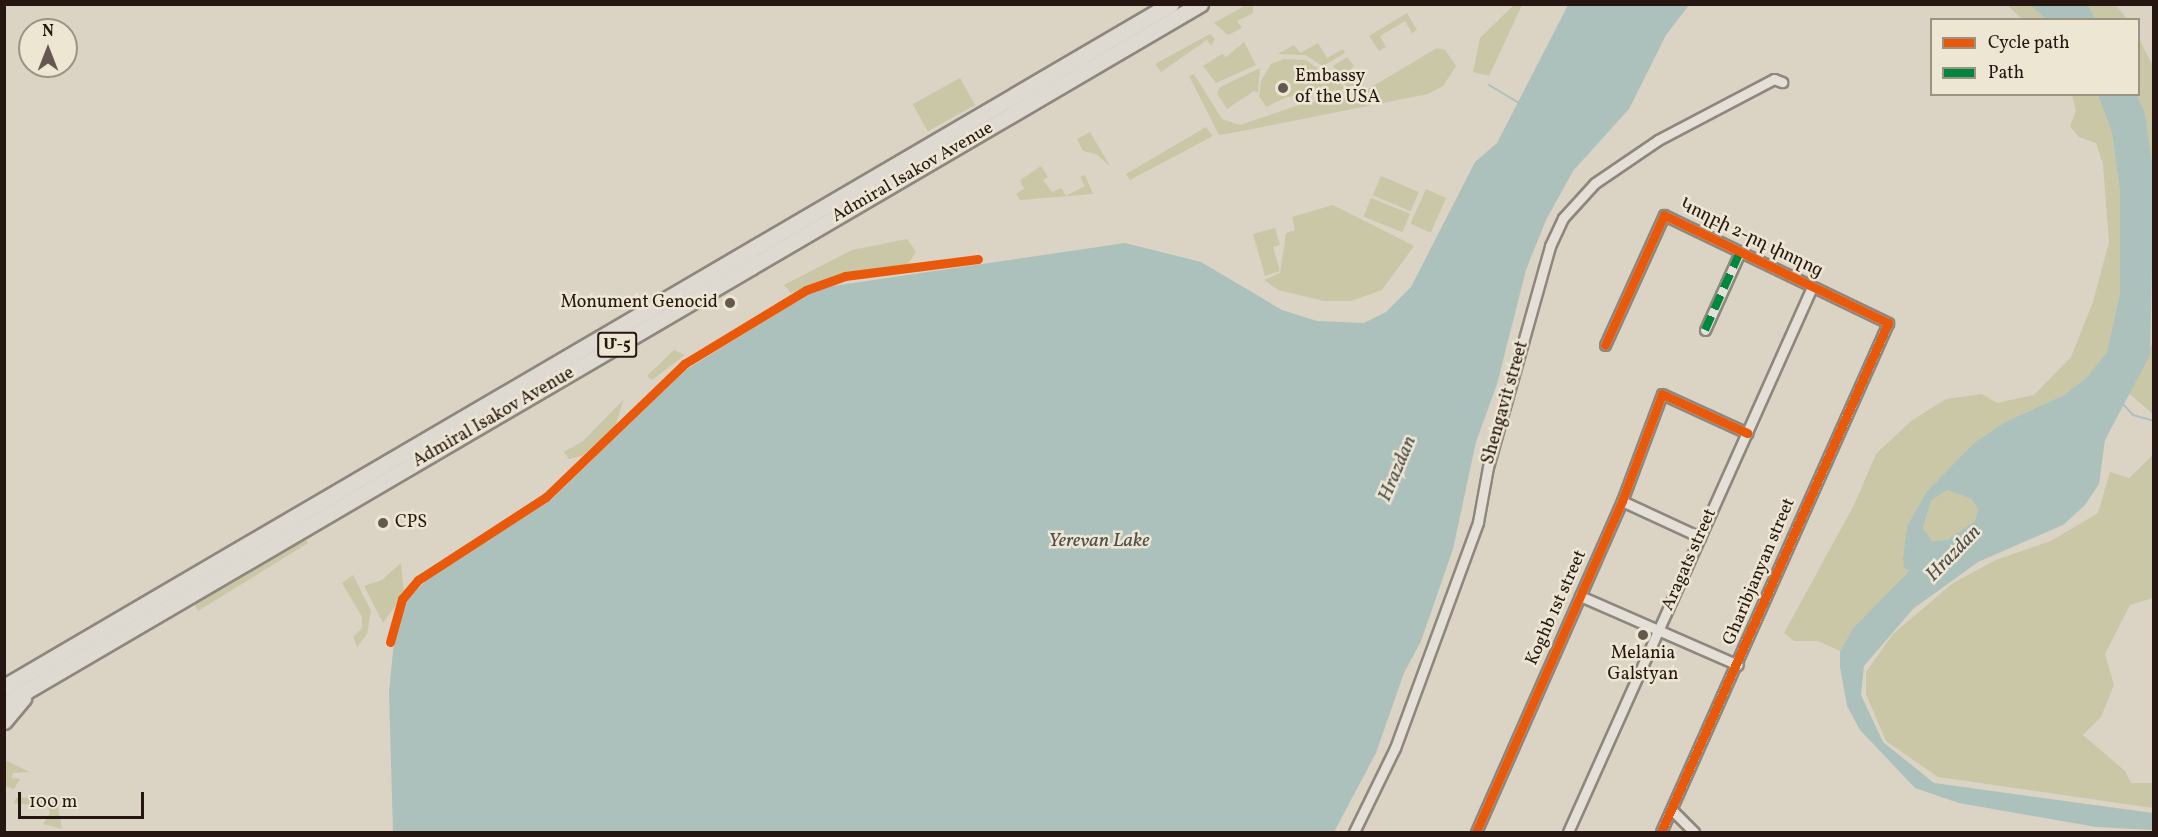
<!DOCTYPE html>
<meta charset="utf-8">
<style>
body{margin:0}
#map{position:relative;width:2158px;height:837px;overflow:hidden;background:#dbd4c4;font-family:Vollkorn,"Noto Serif Armenian",serif}
div>[style]{position:absolute}
.green>*{inset:0;background:#c9c7a5;transform-origin:0 0}
.water>*{inset:0;background:#acc0bc}
.stream>*{height:2px;margin:-1px;padding:0 1px;transform-origin:1px;border-radius:1px;background:#acc0bc}
.roads{filter:drop-shadow(2px 0 #8d877e) drop-shadow(-2px 0 #8d877e) drop-shadow(0 2px #8d877e) drop-shadow(0 -2px #8d877e)}
.minor>*{height:9px;margin:-4.5px;padding:0 4.5px;transform-origin:4.5px;border-radius:4.5px;background:#e4e0d8}
.trunk>*{height:15px;margin:-7.5px;padding:0 7.5px;transform-origin:7.5px;border-radius:7.5px;background:#dedad1}
.quiet>*{height:8px;margin-top:-4px;transform-origin:0;background:repeating-linear-gradient(90deg,#00873e 0 15px,transparent 0 23px)}
.cycleway>*{height:9px;margin:-4.5px;padding:0 4.5px;transform-origin:4.5px;border-radius:4.5px;background:#e8590c}
.dots>*{width:16px;height:16px;translate:-50% -50%;box-sizing:border-box;border:3px solid #ede6d3;border-radius:50%}
span{translate:-50% -50%;white-space:nowrap;text-align:center;line-height:1.15;-webkit-text-stroke:5px #ede6d3;paint-order:stroke}
.shield-label span{padding:2px 4px;background:#ede6d3;border:2px solid;border-radius:4px;-webkit-text-stroke-width:0}
.shield-label{font-size:16px;color:#261611;font-weight:700}
.poi-label{font-size:18px;color:#261611}
.left{translate:0 -50%;text-align:left}
.right{translate:-100% -50%;text-align:right}
.street-label{font-size:18px;color:#261611}
.water-label{font-size:20px;color:#4e4f4c;font-style:italic}
.frame{position:absolute;inset:0;border:6px solid #261611;pointer-events:none}
.legend{position:absolute;left:1930px;top:18px;width:210px;height:78px;box-sizing:border-box;background:#ede6d3;border:2px solid #9d9385;margin:0;padding:8px 10px;list-style:none;font-size:18px;color:#261611}
.legend li{display:flex;align-items:center;gap:12px;height:30px}
.legend b{width:30px;border:2px solid #9d9385}
.north{position:absolute;left:18px;top:18px;width:60px;height:60px;box-sizing:border-box;background:#ede6d3;border:2px solid #9d9385;border-radius:50%;rotate:0deg;font-size:16px;font-weight:700;line-height:24px;text-align:center;color:#261611}
.north::after{content:'';display:block;margin:auto;width:21px;height:27px;background:#655850;clip-path:polygon(50% 0,100% 100%,50% 72%,0 100%)}
.scale{position:absolute;left:18px;top:792px;width:126px;height:27px;box-sizing:border-box;border:3px solid #261611;border-top:0;padding-left:8px;font-size:18px;line-height:21px;white-space:nowrap;color:#261611;-webkit-text-stroke:4px #ede6d3;paint-order:stroke}
</style>
<div id="map">
<div class="green">
<div style="clip-path:polygon(1515px 4px,1522px 5px,1489px 76px,1473px 72px,1480px 38px)"></div>
<div style="clip-path:polygon(1246px 5px,1253px 5px,1253px 13px,1237px 21px,1242px 28px,1228px 35px,1214px 23px)"></div>
<div style="clip-path:polygon(2007px 5px,2030px 5px,2046px 19px,2022px 19px)"></div>
<div style="clip-path:polygon(2088px 5px,2116px 5px,2127px 19px,2095px 19px)"></div>
<div style="clip-path:polygon(1407px 13px,1417px 30px,1412px 33px,1405px 21px,1380px 36px,1386px 47px,1379px 51px,1369px 36px)"></div>
<div style="clip-path:polygon(1210px 34px,1215px 39px,1211px 46px,1207px 40px,1161px 72px,1155px 64px)"></div>
<div style="clip-path:polygon(2139px 39px,2153px 66px,2153px 179px,2145px 113px,2137px 95px)"></div>
<div style="clip-path:polygon(1244px 42px,1256px 65px,1216px 83px,1203px 66px,1222px 54px,1226px 57px)"></div>
<div style="clip-path:polygon(1318px 43px,1327px 58px,1343px 49px,1345px 53px,1323px 66px,1305px 55px,1278px 54px,1294px 45px,1300px 53px)"></div>
<div style="clip-path:polygon(1437px 48px,1445px 50px,1456px 66px,1443px 86px,1428px 94px,1232px 133px,1219px 135px,1189px 76px,1194px 74px,1222px 119px,1240px 125px,1305px 103px,1353px 98px)"></div>
<div style="clip-path:polygon(1347px 57px,1354px 66px,1351px 69px,1362px 80px,1348px 89px,1333px 66px)"></div>
<div style="clip-path:polygon(1284px 59px,1306px 60px,1322px 72px,1329px 69px,1345px 89px,1287px 97px,1266px 107px,1259px 96px,1261px 81px,1271px 64px)"></div>
<div style="clip-path:polygon(1260px 68px,1258px 93px,1254px 91px,1227px 109px,1217px 93px,1220px 87px)"></div>
<div style="left:960px;top:78px;width:31px;height:54px;rotate:61deg"></div>
<div style="clip-path:polygon(2072px 95px,2098px 95px,2112px 133px,2120px 191px,2120px 293px,2107px 352px,2086px 378px,2064px 395px,2005px 422px,1975px 442px,1927px 491px,1907px 526px,1903px 557px,1910px 570px,1854px 627px,1840px 651px,1818px 641px,1794px 641px,1784px 633px,1854px 505px,1876px 454px,1911px 421px,1946px 399px,1982px 394px,1997px 403px,2034px 395px,2071px 357px,2093px 302px,2109px 242px,2103px 164px,2096px 143px,2079px 137px,2070px 126px,2076px 111px)"></div>
<div style="clip-path:polygon(1206px 127px,1213px 136px,1130px 180px,1126px 174px)"></div>
<div style="clip-path:polygon(1090px 132px,1110px 166px,1096px 154px,1083px 151px,1077px 139px)"></div>
<div style="clip-path:polygon(1041px 166px,1048px 177px,1043px 180px,1052px 192px,1061px 188px,1066px 196px,1085px 186px,1080px 177px,1085px 175px,1093px 194px,1020px 200px,1016px 194px,1024px 189px,1020px 180px)"></div>
<div style="left:1381px;top:176px;width:41px;height:21px;rotate:23deg"></div>
<div style="left:1426px;top:189px;width:22px;height:38px;rotate:24deg"></div>
<div style="left:1371px;top:198px;width:42px;height:20px;rotate:22deg"></div>
<div style="clip-path:polygon(1333px 205px,1414px 246px,1382px 290px,1351px 301px,1324px 301px,1278px 290px,1264px 280px,1280px 273px,1286px 233px,1295px 230px,1292px 217px)"></div>
<div style="clip-path:polygon(1275px 228px,1280px 245px,1273px 247px,1280px 271px,1265px 276px,1253px 234px)"></div>
<div style="clip-path:polygon(907px 239px,916px 252px,908px 264px,841px 275px,791px 293px,784px 285px,852px 250px)"></div>
<div style="clip-path:polygon(2153px 342px,2153px 414px,2127px 392px)"></div>
<div style="clip-path:polygon(674px 350px,685px 355px,652px 380px,647px 376px)"></div>
<div style="clip-path:polygon(624px 399px,615px 427px,582px 456px,569px 459px,564px 452px,583px 441px)"></div>
<div style="clip-path:polygon(2153px 455px,2153px 598px,2130px 605px,2105px 654px,2114px 685px,2101px 717px,2083px 735px,2125px 771px,2131px 783px,2153px 783px,2153px 808px,1938px 777px,1886px 741px,1866px 694px,1866px 672px,1893px 634px,1953px 583px,1996px 560px,2051px 541px,2098px 513px,2110px 472px,2129px 478px)"></div>
<div style="clip-path:polygon(1947px 490px,1971px 499px,1978px 509px,1975px 521px,1947px 540px,1932px 541px,1923px 528px,1931px 501px)"></div>
<div style="clip-path:polygon(305px 539px,308px 543px,198px 611px,193px 603px)"></div>
<div style="clip-path:polygon(401px 563px,404px 594px,383px 623px,364px 586px,382px 580px)"></div>
<div style="clip-path:polygon(353px 575px,371px 611px,367px 634px,357px 647px,353px 637px,362px 628px,362px 617px,342px 583px)"></div>
<div style="clip-path:polygon(5px 760px,30px 772px,13px 773px,12px 778px,20px 779px,14px 789px,5px 786px)"></div>
<div style="clip-path:polygon(40px 797px,58px 806px,62px 829px,43px 824px,50px 813px,48px 807px,14px 803px,16px 798px)"></div>
</div>
<div class="water">
<div style="clip-path:polygon(1568px 5px,1689px 5px,1666px 35px,1629px 109px,1573px 171px,1546px 220px,1526px 270px,1497px 384px,1476px 442px,1453px 549px,1421px 641px,1404px 673px,1376px 753px,1334px 832px,393px 832px,389px 691px,396px 623px,406px 600px,430px 577px,551px 500px,684px 371px,819px 288px,1125px 243px,1201px 262px,1282px 310px,1317px 321px,1364px 323px,1386px 312px,1411px 287px,1475px 162px,1497px 143px)"></div>
<div style="clip-path:polygon(2030px 5px,2088px 5px,2095px 19px,2046px 19px)"></div>
<div style="clip-path:polygon(evenodd,2098px 95px,2137px 95px,2145px 113px,2154px 179px,2150px 355px,2105px 440px,2099px 484px,2085px 505px,2063px 525px,1978px 562px,1913px 609px,1864px 666px,1861px 695px,1883px 742px,1934px 783px,2153px 813px,2153px 830px,2096px 827px,1959px 803px,1915px 788px,1860px 730px,1847px 706px,1840px 667px,1840px 651px,1854px 627px,1910px 570px,1904px 568px,1903px 557px,1907px 526px,1927px 491px,1975px 442px,2005px 422px,2064px 395px,2086px 378px,2107px 352px,2120px 293px,2120px 191px,2112px 133px,2098px 95px,1947px 490px,1971px 499px,1978px 509px,1975px 521px,1947px 540px,1932px 541px,1923px 528px,1931px 501px,1947px 490px)"></div>
</div>
<div class="stream">
<div style="left:1489px;top:85px;width:33px;rotate:31deg"></div>
<div style="left:2121px;top:402px;width:18px;rotate:47deg"></div>
<div style="left:2133px;top:415px;width:22px;rotate:16deg"></div>
</div>
<div class="roads">
<div class="minor">
<div style="left:1705px;top:330px;width:85px;rotate:-65.8deg"></div>
<div style="left:1605px;top:345px;width:143px;rotate:-65.6deg"></div>
<div style="left:1664px;top:215px;width:249px;rotate:25.7deg"></div>
<div style="left:1888px;top:323px;width:557px;rotate:114.04deg"></div>
<div style="left:1622px;top:501px;width:86px;rotate:24.8deg"></div>
<div style="left:1580px;top:596px;width:172px;rotate:23.6deg"></div>
<div style="left:1673px;top:811px;width:30px;rotate:45deg"></div>
<div style="left:1354px;top:832px;width:93px;rotate:-64deg"></div>
<div style="left:1395px;top:748px;width:241px;rotate:-69.8deg"></div>
<div style="left:1478px;top:522px;width:56px;rotate:-79.7deg"></div>
<div style="left:1488px;top:467px;width:230px;rotate:-74.3deg"></div>
<div style="left:1550px;top:246px;width:31px;rotate:-65deg"></div>
<div style="left:1563px;top:218px;width:47px;rotate:-47.6deg"></div>
<div style="left:1595px;top:183px;width:76px;rotate:-34.3deg"></div>
<div style="left:1658px;top:140px;width:131px;rotate:-27.7deg"></div>
<div style="left:1774px;top:79px;width:9px;rotate:21deg"></div>
<div style="left:1476px;top:832px;width:362px;rotate:-66.2deg"></div>
<div style="left:1622px;top:501px;width:114px;rotate:-69.5deg"></div>
<div style="left:1662px;top:394px;width:94px;rotate:24.6deg"></div>
<div style="left:1568px;top:832px;width:597px;rotate:-65.88deg"></div>
</div>
<div class="trunk">
<div style="left:4px;top:687px;width:1352px;rotate:-30.34deg"></div>
<div style="left:4px;top:704px;width:1386px;rotate:-30.34deg"></div>
<div style="left:4px;top:721px;width:30px;rotate:-50deg"></div>
</div>
</div>
<div class="quiet">
<div style="left:1705px;top:330px;width:85px;rotate:-65.8deg"></div>
</div>
<div class="cycleway">
<div style="left:1605px;top:345px;width:143px;rotate:-65.6deg"></div>
<div style="left:1664px;top:215px;width:249px;rotate:25.7deg"></div>
<div style="left:1888px;top:323px;width:557px;rotate:114.04deg"></div>
<div style="left:390px;top:642px;width:45px;rotate:-74.4deg"></div>
<div style="left:402px;top:599px;width:25px;rotate:-50deg"></div>
<div style="left:418px;top:580px;width:153px;rotate:-33deg"></div>
<div style="left:546px;top:497px;width:192px;rotate:-43.9deg"></div>
<div style="left:684px;top:364px;width:143px;rotate:-31.2deg"></div>
<div style="left:806px;top:290px;width:41px;rotate:-19.7deg"></div>
<div style="left:845px;top:276px;width:134px;rotate:-7.3deg"></div>
<div style="left:1476px;top:832px;width:362px;rotate:-66.2deg"></div>
<div style="left:1622px;top:501px;width:114px;rotate:-69.5deg"></div>
<div style="left:1662px;top:394px;width:94px;rotate:24.6deg"></div>
</div>
<div class="dots">
<div style="left:1283px;top:88px;background:#655850"></div>
<div style="left:730px;top:303px;background:#655850"></div>
<div style="left:383px;top:523px;background:#655850"></div>
<div style="left:1643px;top:635px;background:#655850"></div>
</div>
<div class="shield-label">
<span style="left:617px;top:345px">Մ-5</span>
</div>
<div class="poi-label">
<span class="left" style="left:1295px;top:88px">Embassy<br>of the USA</span>
<span class="right" style="left:718px;top:303px">Monument Genocid</span>
<span class="left" style="left:395px;top:523px">CPS</span>
<span style="left:1643px;top:665px">Melania<br>Galstyan</span>
</div>
<div class="street-label">
<span style="left:913px;top:173px;rotate:-30deg">Admiral Isakov Avenue</span>
<span style="left:1751px;top:239px;rotate:26deg">Կողբի 2-րդ փողոց</span>
<span style="left:1506px;top:403px;rotate:-74deg">Shengavit street</span>
<span style="left:494px;top:418px;rotate:-30deg">Admiral Isakov Avenue</span>
<span style="left:1690px;top:560px;rotate:-66deg">Aragats street</span>
<span style="left:1760px;top:572px;rotate:-67deg">Gharibjanyan street</span>
<span style="left:1557px;top:608px;rotate:-66deg">Koghb 1st street</span>
</div>
<div class="water-label">
<span style="left:1398px;top:469px;rotate:-67deg">Hrazdan</span>
<span style="left:1099px;top:541px">Yerevan Lake</span>
<span style="left:1954px;top:554px;rotate:-46deg">Hrazdan</span>
</div>
<div class="frame"></div>
<ul class="legend">
<li><b style="height:8px;background:#e8590c"></b>Cycle path</li>
<li><b style="height:8px;background:#00873e"></b>Path</li>
</ul>
<div class="north">N</div>
<div class="scale">100 m</div>
</div>
